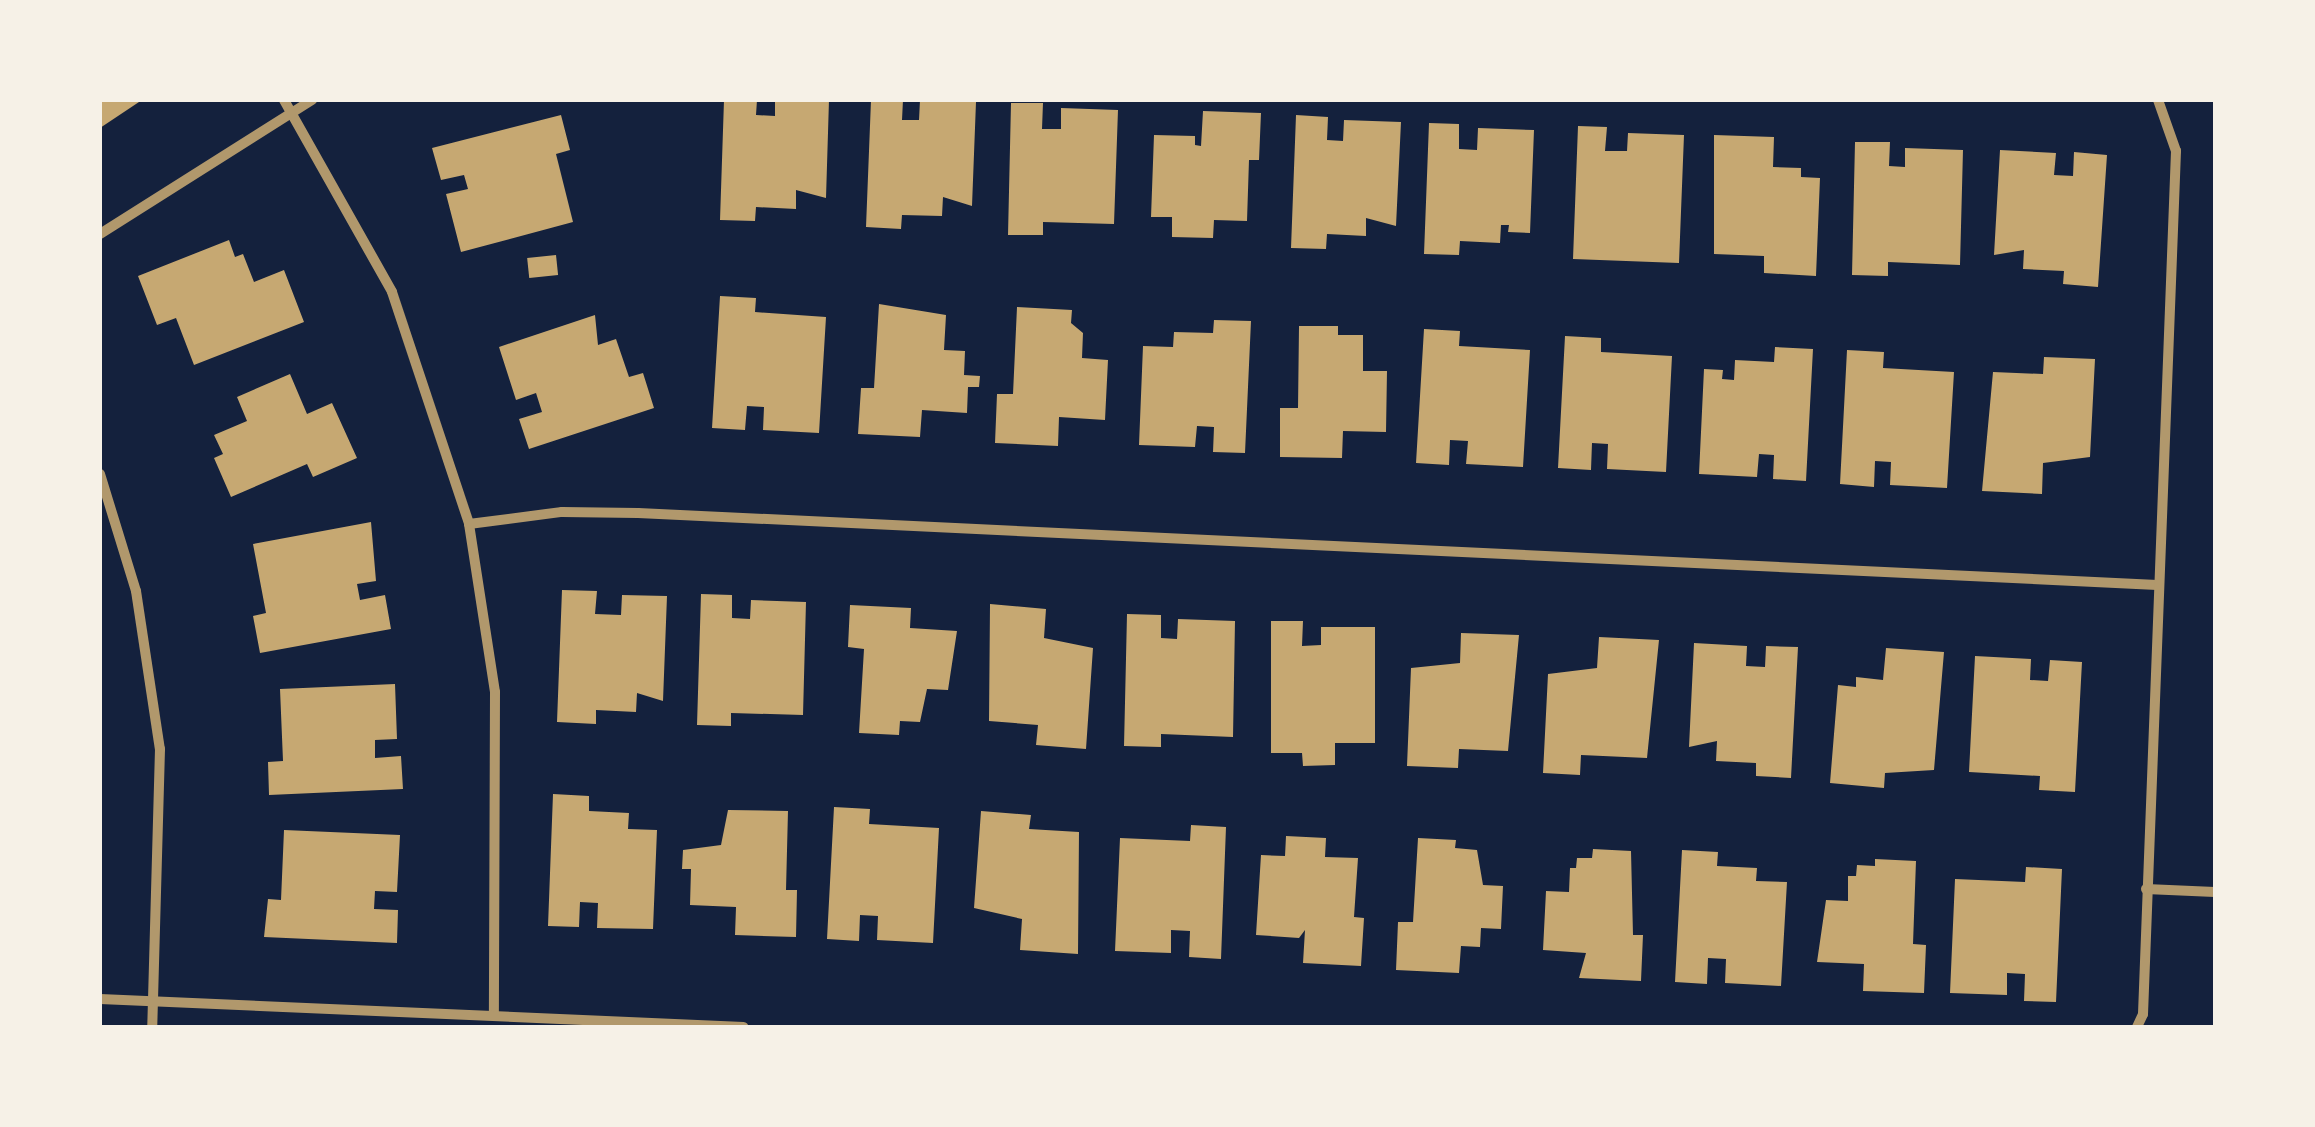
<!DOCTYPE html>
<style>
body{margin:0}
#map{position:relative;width:2315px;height:1127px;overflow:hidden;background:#14213d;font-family:Overpass,sans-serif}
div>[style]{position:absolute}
.building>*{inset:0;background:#c6a872;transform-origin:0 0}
.minor>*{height:10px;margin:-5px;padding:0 5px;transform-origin:5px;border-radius:5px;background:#b1986c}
span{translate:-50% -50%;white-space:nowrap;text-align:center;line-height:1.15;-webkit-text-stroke:10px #f6f1e7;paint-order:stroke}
.frame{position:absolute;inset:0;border:102px solid #f6f1e7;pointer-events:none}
</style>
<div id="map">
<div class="building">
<div style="clip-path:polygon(100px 100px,142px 100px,100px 128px)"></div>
<div style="clip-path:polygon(724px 100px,757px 100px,756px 115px,775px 116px,775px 100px,829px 100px,826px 198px,796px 190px,796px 209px,756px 207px,755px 221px,720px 220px)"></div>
<div style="clip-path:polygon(871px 100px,903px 100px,902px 120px,919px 120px,920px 100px,976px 102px,972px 206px,943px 197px,942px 216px,902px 215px,901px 229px,866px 227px)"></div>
<div style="clip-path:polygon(1011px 103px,1043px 103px,1042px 129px,1061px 129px,1061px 108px,1118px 110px,1114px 224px,1043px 222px,1043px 235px,1008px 235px)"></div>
<div style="clip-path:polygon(1203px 111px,1261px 113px,1259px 160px,1249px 160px,1247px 221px,1214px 220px,1213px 238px,1172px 237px,1172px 217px,1151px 217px,1154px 135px,1195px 136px,1195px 145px,1201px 146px)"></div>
<div style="clip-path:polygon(561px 115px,570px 150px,556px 154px,573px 222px,461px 252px,446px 194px,468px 189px,464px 175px,441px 180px,432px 148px)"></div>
<div style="clip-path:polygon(1296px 115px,1328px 117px,1327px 140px,1343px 141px,1344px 120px,1401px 122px,1396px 226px,1366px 218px,1366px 236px,1327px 234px,1326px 249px,1291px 248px)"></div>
<div style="clip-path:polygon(1429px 123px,1459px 124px,1459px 149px,1477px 150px,1478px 128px,1534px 130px,1530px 233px,1508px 232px,1509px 225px,1501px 225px,1500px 243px,1460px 241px,1459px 255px,1424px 254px)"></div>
<div style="clip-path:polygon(1578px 126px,1607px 127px,1605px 151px,1627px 151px,1628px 133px,1684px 135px,1679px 263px,1573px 259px)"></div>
<div style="clip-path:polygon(1714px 135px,1774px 137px,1773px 167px,1801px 168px,1801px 177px,1820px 178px,1816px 276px,1764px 273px,1764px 256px,1714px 254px)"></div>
<div style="clip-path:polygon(1855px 142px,1890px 142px,1889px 166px,1905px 167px,1905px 148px,1963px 150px,1960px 265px,1888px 262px,1888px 276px,1852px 275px)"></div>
<div style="clip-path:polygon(2000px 150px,2056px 153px,2054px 175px,2073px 176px,2074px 152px,2107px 155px,2098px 287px,2063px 284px,2064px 271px,2023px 269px,2024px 250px,1994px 255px)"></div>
<div style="clip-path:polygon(229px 240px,235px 257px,243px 254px,254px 282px,284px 270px,304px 322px,194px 365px,176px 318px,157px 325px,138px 276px)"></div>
<div style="left:556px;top:255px;width:20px;height:29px;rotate:84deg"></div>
<div style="clip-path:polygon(720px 296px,756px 298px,755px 312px,826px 317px,819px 433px,763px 430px,764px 407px,747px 406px,745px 430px,712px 428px)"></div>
<div style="clip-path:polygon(879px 304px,946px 315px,944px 350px,965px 351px,964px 375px,980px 376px,979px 387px,968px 387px,967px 413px,922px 410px,920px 437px,858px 434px,861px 388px,874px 388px)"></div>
<div style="clip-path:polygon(1017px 307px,1072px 310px,1071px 323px,1083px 333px,1082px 358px,1108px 360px,1105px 420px,1059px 417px,1058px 446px,995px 443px,997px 394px,1013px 394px)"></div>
<div style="clip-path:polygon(595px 315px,598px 345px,616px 339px,629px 377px,643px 373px,654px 408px,529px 449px,519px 419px,542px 412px,536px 393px,516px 400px,499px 347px)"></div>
<div style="clip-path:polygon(1214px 320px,1251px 321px,1245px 453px,1213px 452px,1214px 427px,1197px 426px,1195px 447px,1139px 445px,1143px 346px,1173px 347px,1174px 332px,1213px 333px)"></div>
<div style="clip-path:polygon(1299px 326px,1338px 326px,1338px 335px,1363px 335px,1363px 371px,1387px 371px,1386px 432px,1343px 431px,1342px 458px,1280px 457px,1280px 408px,1298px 408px)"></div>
<div style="clip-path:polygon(1424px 329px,1460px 331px,1459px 346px,1530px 350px,1523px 467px,1466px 464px,1468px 441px,1450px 440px,1449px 465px,1416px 463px)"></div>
<div style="clip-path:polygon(1565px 336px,1601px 338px,1601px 352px,1672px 356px,1666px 472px,1607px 469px,1608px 444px,1592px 443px,1591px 470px,1558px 468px)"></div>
<div style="clip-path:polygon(1775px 347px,1813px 349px,1806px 481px,1773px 479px,1774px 455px,1759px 454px,1757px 477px,1699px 474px,1704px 369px,1723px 370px,1722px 379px,1734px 380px,1735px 360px,1774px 362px)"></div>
<div style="clip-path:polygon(1847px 350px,1884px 352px,1883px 368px,1954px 372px,1947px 488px,1890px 485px,1891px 462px,1875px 461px,1874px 487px,1840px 484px)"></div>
<div style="clip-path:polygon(2044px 357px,2095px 359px,2090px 457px,2043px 463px,2042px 494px,1982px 491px,1993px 372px,2043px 374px)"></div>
<div style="clip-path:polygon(290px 374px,307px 414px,332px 403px,357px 458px,313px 477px,307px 464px,231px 497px,214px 458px,223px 454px,214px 435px,247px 421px,237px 397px)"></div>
<div style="clip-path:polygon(371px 522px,376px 581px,357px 584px,360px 600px,385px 595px,391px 629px,260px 653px,253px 616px,266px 613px,253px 544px)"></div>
<div style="clip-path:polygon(562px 590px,597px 591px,595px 614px,621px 615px,622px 595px,667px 596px,663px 701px,637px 693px,636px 712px,596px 710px,596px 724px,557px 722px)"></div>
<div style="clip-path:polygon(701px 594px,732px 595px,732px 618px,750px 619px,751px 600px,806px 602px,803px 715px,731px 713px,731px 726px,697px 725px)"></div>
<div style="clip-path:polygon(990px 604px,1046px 609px,1044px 638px,1093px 648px,1086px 749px,1036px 745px,1038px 725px,989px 721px)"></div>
<div style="clip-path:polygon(850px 605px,911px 608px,910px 628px,957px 631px,948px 690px,927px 689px,920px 722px,900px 721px,899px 735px,859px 733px,864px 649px,848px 647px)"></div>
<div style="clip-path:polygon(1127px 614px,1161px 615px,1161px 638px,1177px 639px,1178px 619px,1235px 621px,1233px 737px,1161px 734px,1161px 747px,1124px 746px)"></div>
<div style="clip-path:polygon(1271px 621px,1303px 621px,1302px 646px,1321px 645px,1321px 627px,1375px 627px,1375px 743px,1335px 743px,1335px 765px,1303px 766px,1302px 753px,1271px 753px)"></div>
<div style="clip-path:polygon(1461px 633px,1519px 635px,1508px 751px,1459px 749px,1458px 768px,1407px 766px,1411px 668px,1460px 663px)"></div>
<div style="clip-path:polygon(1599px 637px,1659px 640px,1647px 758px,1581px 755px,1580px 775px,1543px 773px,1548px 674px,1597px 668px)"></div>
<div style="clip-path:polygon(1694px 643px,1747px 646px,1746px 666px,1765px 667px,1766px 646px,1798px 647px,1791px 778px,1756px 776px,1756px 763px,1716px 761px,1717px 741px,1689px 747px)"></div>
<div style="clip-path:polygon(1886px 648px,1944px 652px,1934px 770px,1885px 773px,1884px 788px,1830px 783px,1838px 685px,1856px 687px,1856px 677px,1883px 680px)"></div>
<div style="clip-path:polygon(1975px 656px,2031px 659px,2030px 680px,2048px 681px,2050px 660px,2082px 662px,2075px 792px,2039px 790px,2040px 776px,1969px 772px)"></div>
<div style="clip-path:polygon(395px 684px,397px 739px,375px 740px,375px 758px,401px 756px,403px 789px,269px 795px,268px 762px,283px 761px,280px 689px)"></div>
<div style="clip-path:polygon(553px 794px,589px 796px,589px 811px,629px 813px,628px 829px,657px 830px,653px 929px,597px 928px,598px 903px,580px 902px,579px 927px,548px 926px)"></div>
<div style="clip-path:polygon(834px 807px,870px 809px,869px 824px,939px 828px,933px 943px,877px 940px,878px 916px,860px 915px,859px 941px,827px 939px)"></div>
<div style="clip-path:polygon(728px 810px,788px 811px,786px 890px,797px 890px,796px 937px,735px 935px,736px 907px,690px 905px,691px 869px,682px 869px,683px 850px,721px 845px)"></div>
<div style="clip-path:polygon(981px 811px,1031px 815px,1029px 829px,1079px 832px,1078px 954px,1020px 950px,1022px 919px,974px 908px)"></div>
<div style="clip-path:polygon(1191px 825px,1226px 827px,1221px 959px,1189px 957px,1190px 931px,1171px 930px,1171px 953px,1115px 951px,1120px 838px,1190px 841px)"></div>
<div style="clip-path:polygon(284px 830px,400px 835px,397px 892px,375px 891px,374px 909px,398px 910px,397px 943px,264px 937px,268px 899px,281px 900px)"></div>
<div style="clip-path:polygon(1286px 836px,1326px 838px,1325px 857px,1358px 858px,1354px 917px,1364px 918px,1361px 966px,1303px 963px,1305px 930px,1299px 938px,1256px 935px,1261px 855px,1285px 856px)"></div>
<div style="clip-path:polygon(1418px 838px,1456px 840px,1455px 848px,1477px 850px,1483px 885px,1503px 886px,1501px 929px,1481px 928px,1480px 947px,1461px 946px,1459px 973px,1396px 970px,1398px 922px,1413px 922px)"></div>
<div style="clip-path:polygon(1593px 849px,1631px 851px,1633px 935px,1643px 935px,1641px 981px,1579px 978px,1586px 953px,1543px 950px,1546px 891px,1569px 892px,1570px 868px,1576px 868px,1577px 858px,1592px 858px)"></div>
<div style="clip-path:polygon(1682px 850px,1718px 852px,1717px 866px,1757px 868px,1756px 881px,1787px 882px,1781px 986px,1725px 983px,1726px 959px,1708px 958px,1707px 984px,1675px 982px)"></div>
<div style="clip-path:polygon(1875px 859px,1916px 861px,1913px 944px,1926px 945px,1924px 993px,1863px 991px,1864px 964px,1817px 962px,1826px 900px,1848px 901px,1848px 876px,1856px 876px,1857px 865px,1875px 866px)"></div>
<div style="clip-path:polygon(2026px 867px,2062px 869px,2056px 1002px,2024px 1001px,2025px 974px,2007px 973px,2007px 995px,1950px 993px,1955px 879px,2025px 882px)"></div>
</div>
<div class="minor">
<div style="left:284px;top:100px;width:220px;rotate:60.6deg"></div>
<div style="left:392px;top:292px;width:244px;rotate:71.6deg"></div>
<div style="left:469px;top:524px;width:170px;rotate:81.2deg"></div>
<div style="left:495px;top:692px;width:323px;rotate:90.2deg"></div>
<div style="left:100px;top:234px;width:251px;rotate:-32.3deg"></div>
<div style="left:100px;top:474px;width:122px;rotate:72.9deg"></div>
<div style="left:136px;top:591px;width:160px;rotate:81.4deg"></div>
<div style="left:160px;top:749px;width:278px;rotate:91.6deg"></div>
<div style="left:469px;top:524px;width:94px;rotate:-7.4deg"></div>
<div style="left:562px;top:512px;width:76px;rotate:0.8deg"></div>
<div style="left:638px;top:513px;width:1521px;rotate:2.71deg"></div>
<div style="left:2146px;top:889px;width:69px;rotate:2.5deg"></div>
<div style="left:100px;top:999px;width:644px;rotate:2.49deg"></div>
<div style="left:2137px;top:1027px;width:14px;rotate:-65deg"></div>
<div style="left:2143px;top:1014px;width:864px;rotate:-87.81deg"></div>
<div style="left:2176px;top:151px;width:54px;rotate:-109.4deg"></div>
</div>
<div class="frame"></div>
</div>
